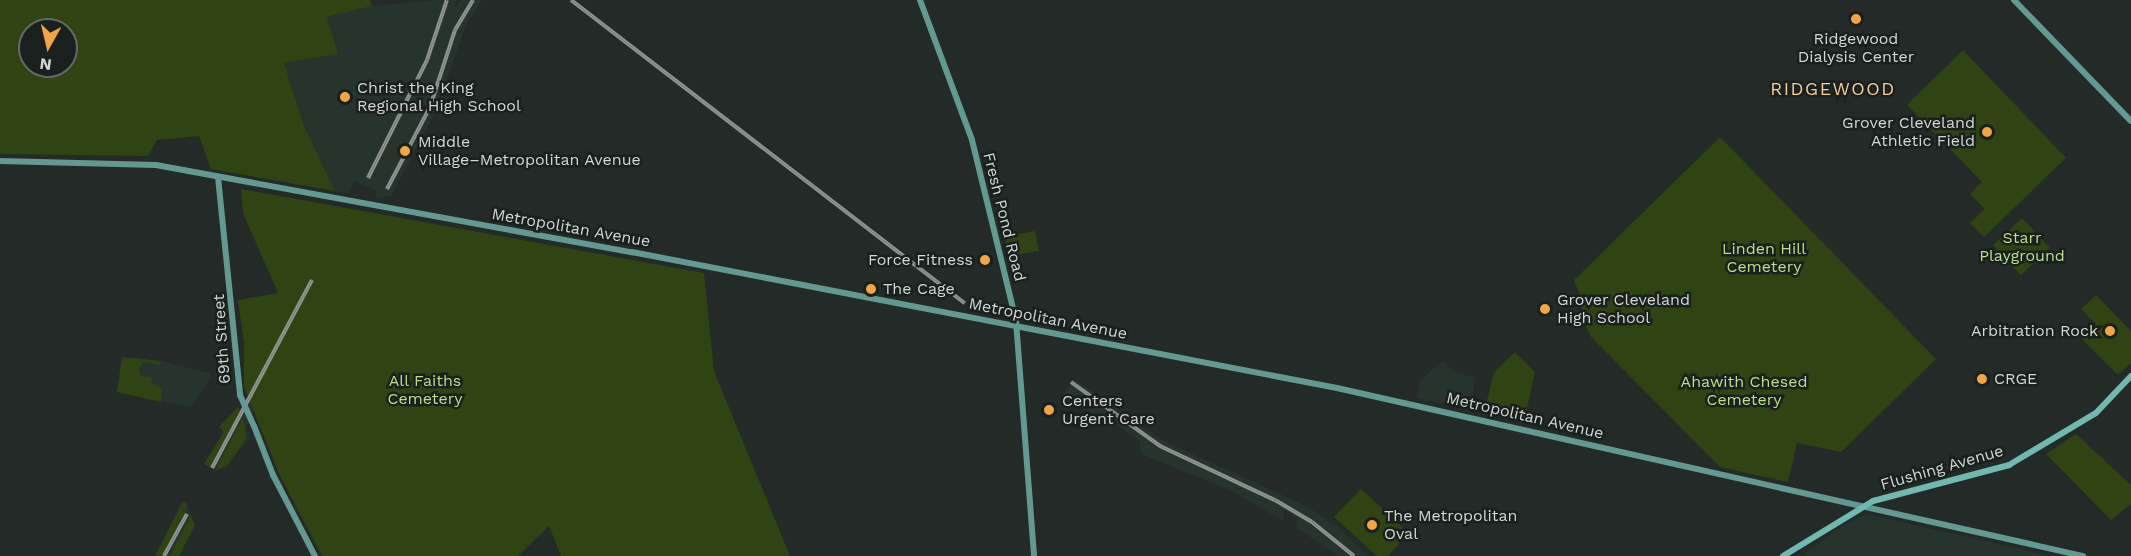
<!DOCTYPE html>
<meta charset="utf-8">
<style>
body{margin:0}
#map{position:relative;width:2131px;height:556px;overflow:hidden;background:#242a27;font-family:"Work Sans",sans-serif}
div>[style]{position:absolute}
.built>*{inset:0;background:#27342e}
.green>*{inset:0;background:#304312;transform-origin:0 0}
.secondary>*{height:6px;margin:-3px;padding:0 3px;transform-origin:3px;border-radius:3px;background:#629a93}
.primary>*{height:6px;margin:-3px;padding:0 3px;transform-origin:3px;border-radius:3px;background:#70b9b1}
.rail>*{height:4px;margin-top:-2px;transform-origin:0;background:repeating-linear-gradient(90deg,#1a201d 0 4.5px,#8f9491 0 9px);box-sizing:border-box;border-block:2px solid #8f9491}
.secondary-bridge>*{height:6px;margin:-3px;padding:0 3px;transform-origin:3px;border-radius:3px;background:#629a93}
.dots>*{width:16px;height:16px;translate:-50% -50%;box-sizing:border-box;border:3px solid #1a201d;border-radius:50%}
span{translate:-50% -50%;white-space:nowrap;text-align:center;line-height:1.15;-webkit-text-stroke:5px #1a201d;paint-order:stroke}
.poi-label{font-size:16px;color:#d2d6d4}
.left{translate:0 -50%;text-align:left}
.right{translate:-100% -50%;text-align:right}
.street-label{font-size:16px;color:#d2d6d4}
.park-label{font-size:16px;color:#badf8a}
.neighbourhood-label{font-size:18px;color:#f9cd9d;letter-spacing:1.5px}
.north{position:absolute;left:18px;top:18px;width:60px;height:60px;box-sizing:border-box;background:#1a201d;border:2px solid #646966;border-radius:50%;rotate:188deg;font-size:16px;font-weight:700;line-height:24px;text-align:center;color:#d2d6d4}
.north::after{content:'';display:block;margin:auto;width:21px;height:27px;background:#f2a542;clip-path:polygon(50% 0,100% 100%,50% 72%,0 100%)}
</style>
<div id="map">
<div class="built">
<div style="clip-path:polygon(435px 0,457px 0,453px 12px,461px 0,482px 0,467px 23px,433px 117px,391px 196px,376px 198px,376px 191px,355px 181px,348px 193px,335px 191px,304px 126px,284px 63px,337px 54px,327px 17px,372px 6px)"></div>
<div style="clip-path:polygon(309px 278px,246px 428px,250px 438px,226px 464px,212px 468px,206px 464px,233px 411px,240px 410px)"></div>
<div style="clip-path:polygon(122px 357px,161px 361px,210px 373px,211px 378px,190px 407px,117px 392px)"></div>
<div style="clip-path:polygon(1443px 361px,1456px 373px,1475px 377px,1471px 410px,1417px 398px,1420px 380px)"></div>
<div style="clip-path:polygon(1074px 379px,1162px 440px,1308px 507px,1339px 528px,1367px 556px,1338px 556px,1297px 528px,1296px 518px,1284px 510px,1283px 521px,1232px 491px,1141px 454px,1139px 440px,1117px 425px,1110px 428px,1064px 393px)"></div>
<div style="clip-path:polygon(186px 502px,195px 527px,177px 556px,156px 556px,180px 504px)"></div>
<div style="clip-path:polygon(1866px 514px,2051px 556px,1802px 556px,1841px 526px)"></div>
</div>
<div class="green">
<div style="clip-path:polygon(evenodd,0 0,370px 0,372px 6px,327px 17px,338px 54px,284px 63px,304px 126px,335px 191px,211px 169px,199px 136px,157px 140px,148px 156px,0 154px,0 0,30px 30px,66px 30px,66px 66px,30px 66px,30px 30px)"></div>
<div style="clip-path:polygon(1963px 50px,2066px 158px,1984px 237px,1970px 223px,1985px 209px,1970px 194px,1982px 182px,1907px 105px)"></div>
<div style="clip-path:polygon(1720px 137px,1936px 359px,1841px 452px,1797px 443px,1788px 482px,1720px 467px,1591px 337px,1582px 319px,1581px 298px,1574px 280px)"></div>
<div style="clip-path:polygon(241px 189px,704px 273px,714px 371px,790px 556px,561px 556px,549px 526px,518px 556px,322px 556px,279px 474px,244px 387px,244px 344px,238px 300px,278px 293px,243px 213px)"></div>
<div style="left:2022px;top:218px;width:41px;height:40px;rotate:47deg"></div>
<div style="left:1035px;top:231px;width:20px;height:31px;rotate:79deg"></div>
<div style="clip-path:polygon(2096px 295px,2131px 331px,2131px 363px,2118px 375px,2081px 338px,2096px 324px,2081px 309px)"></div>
<div style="clip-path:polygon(1515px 352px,1535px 372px,1524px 422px,1484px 413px,1494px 372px)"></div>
<div style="clip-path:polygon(122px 357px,161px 361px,160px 365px,143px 362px,139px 369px,140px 375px,152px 378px,151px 383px,162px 388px,161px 402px,117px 392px)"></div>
<div style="clip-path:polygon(238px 407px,240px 411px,210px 467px,204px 464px,224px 432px,219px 427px)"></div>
<div style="clip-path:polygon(243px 418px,247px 438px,227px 466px,215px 471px)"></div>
<div style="clip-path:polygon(2076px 434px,2131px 485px,2131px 504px,2111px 520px,2046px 454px)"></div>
<div style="clip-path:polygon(1361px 489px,1409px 533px,1388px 556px,1377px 556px,1334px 517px)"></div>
<div style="clip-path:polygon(184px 500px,187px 506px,182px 510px,186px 512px,163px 556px,155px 556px)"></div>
<div style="clip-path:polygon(191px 515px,195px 525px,179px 556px,170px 556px)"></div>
</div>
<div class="secondary">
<div style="left:920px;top:0;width:149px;rotate:69.6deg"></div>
<div style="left:972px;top:140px;width:186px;rotate:76.3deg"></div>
<div style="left:1016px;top:321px;width:236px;rotate:85.6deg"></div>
<div style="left:2014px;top:0;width:168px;rotate:46deg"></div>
<div style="left:0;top:161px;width:156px;rotate:1.5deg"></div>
<div style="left:156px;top:165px;width:484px;rotate:10.4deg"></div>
<div style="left:632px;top:252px;width:718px;rotate:10.92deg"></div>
<div style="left:1337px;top:388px;width:765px;rotate:12.69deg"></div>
<div style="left:218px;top:177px;width:219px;rotate:84.2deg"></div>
<div style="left:254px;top:426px;width:53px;rotate:68.8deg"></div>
<div style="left:273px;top:475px;width:91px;rotate:62.6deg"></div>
</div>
<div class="primary">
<div style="left:1783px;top:556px;width:105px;rotate:-31.4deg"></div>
<div style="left:1873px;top:501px;width:141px;rotate:-14.8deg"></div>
<div style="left:2009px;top:465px;width:101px;rotate:-30.9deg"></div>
<div style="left:2096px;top:413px;width:51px;rotate:-46.6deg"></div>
</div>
<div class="rail">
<div style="left:571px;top:0;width:497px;rotate:37.6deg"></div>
<div style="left:368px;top:178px;width:132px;rotate:-63.4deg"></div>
<div style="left:427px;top:60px;width:63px;rotate:-71.6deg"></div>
<div style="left:387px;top:189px;width:93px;rotate:-62.3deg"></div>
<div style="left:430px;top:107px;width:81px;rotate:-72deg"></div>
<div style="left:455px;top:30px;width:35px;rotate:-59deg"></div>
<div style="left:1071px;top:382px;width:110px;rotate:35.7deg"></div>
<div style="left:1160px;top:446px;width:127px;rotate:25.2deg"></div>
<div style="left:1275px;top:500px;width:43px;rotate:30.7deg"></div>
<div style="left:1312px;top:522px;width:54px;rotate:39deg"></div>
<div style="left:212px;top:468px;width:213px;rotate:-62deg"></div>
<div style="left:164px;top:556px;width:48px;rotate:-61.3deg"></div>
</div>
<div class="secondary-bridge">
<div style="left:240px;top:395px;width:34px;rotate:66deg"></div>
</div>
<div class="dots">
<div style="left:1856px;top:19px;background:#f2a542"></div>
<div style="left:345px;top:97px;background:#f2a542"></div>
<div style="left:1987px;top:132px;background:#f2a542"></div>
<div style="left:405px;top:151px;background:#f2a542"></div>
<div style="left:985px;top:260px;background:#f2a542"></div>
<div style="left:871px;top:289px;background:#f2a542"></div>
<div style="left:1545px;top:309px;background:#f2a542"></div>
<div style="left:2110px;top:331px;background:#f2a542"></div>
<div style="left:1982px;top:379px;background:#f2a542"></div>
<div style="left:1049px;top:410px;background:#f2a542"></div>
<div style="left:1372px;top:525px;background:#f2a542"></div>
</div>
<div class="poi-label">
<span style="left:1856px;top:48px">Ridgewood<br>Dialysis Center</span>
<span class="left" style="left:357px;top:97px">Christ the King<br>Regional High School</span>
<span class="right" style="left:1975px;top:132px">Grover Cleveland<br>Athletic Field</span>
<span class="left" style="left:418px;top:151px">Middle<br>Village–Metropolitan Avenue</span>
<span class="right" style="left:973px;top:260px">Force Fitness</span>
<span class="left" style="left:883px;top:289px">The Cage</span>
<span class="left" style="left:1557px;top:309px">Grover Cleveland<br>High School</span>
<span class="right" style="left:2098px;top:331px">Arbitration Rock</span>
<span class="left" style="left:1994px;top:379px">CRGE</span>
<span class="left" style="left:1062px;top:410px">Centers<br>Urgent Care</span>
<span class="left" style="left:1384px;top:525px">The Metropolitan<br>Oval</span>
</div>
<div class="street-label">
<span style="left:1004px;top:217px;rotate:76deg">Fresh Pond Road</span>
<span style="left:571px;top:228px;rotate:10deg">Metropolitan Avenue</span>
<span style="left:1048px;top:319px;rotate:11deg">Metropolitan Avenue</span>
<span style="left:222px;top:339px;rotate:-94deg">69th Street</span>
<span style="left:1525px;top:416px;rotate:13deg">Metropolitan Avenue</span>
<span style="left:1942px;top:468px;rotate:-16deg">Flushing Avenue</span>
</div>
<div class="park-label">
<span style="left:2022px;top:247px">Starr<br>Playground</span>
<span style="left:1764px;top:258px">Linden Hill<br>Cemetery</span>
<span style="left:425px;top:390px">All Faiths<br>Cemetery</span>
<span style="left:1744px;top:391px">Ahawith Chesed<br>Cemetery</span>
</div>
<div class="neighbourhood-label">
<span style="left:1833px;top:89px">RIDGEWOOD</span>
</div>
<div class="north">N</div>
</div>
